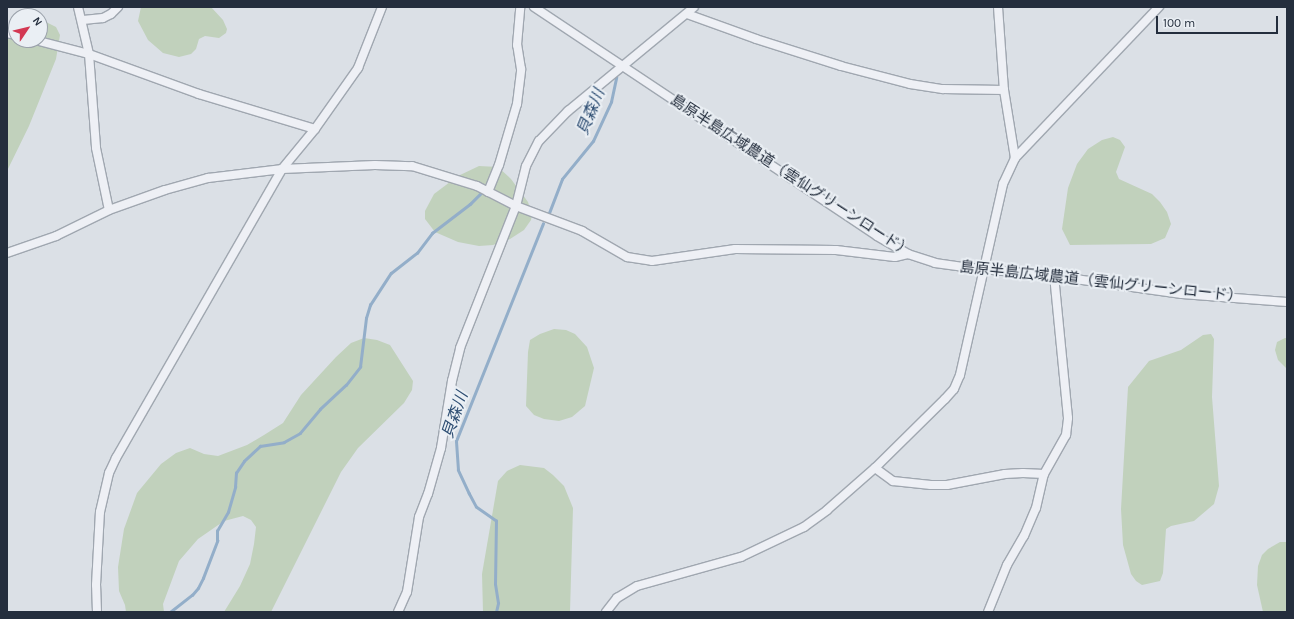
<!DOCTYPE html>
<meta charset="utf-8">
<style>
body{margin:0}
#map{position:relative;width:1294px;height:619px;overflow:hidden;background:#dbe0e6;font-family:Karla,"Noto Sans JP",sans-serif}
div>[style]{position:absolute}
.green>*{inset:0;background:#c1d1bc}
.stream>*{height:2.5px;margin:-1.25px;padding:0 1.25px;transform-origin:1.25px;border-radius:1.25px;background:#93aec9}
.roads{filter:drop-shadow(1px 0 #a0a7b0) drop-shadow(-1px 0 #a0a7b0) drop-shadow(0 1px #a0a7b0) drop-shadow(0 -1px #a0a7b0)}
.minor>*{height:8px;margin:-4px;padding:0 4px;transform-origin:4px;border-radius:4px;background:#eef0f5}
span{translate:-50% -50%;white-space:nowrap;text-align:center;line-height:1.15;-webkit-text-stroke:4px #eaeff4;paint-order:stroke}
.street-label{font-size:15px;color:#242e3d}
.water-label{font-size:16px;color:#2d4d72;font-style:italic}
.frame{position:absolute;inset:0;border:8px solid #242e3d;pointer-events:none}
.north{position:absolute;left:8px;top:8px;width:40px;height:40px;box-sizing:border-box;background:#eaeff4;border:1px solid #9ba2ab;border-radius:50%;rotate:55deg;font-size:11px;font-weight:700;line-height:16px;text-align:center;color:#242e3d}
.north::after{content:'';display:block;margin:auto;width:14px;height:18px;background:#d33853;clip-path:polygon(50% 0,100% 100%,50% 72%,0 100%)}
.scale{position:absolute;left:1156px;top:16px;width:122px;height:18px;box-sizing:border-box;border:2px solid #242e3d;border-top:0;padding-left:5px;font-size:12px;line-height:14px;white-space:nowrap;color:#242e3d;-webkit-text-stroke:3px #eaeff4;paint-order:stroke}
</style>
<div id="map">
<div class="green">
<div style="clip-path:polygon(141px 7px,211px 7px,223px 20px,227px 29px,226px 33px,219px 38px,205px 36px,199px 39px,196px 49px,191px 54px,179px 57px,163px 53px,148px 40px,138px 21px)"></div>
<div style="clip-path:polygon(40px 19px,56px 27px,60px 35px,56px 59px,29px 126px,7px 171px,7px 40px,16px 26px,16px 40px,40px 40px)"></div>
<div style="clip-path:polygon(1113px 137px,1120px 140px,1125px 147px,1116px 172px,1119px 179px,1152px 194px,1160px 202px,1167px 212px,1171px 224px,1165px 238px,1151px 244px,1070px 245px,1062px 229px,1068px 188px,1077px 164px,1088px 149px,1102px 140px)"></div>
<div style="clip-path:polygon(479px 166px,498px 167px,511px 179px,528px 202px,532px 214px,531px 220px,524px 230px,510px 239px,493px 245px,479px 246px,458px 242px,435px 232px,425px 219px,425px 211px,434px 194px,458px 176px)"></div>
<div style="clip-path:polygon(554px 329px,566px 330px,575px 334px,587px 347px,594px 368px,585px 406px,572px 417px,559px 421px,544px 419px,534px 415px,526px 406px,528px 352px,530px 340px,540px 334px)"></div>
<div style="clip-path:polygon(1211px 334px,1214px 339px,1212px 397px,1219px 486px,1214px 504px,1194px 521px,1171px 526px,1166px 529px,1163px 573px,1160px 581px,1142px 585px,1136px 581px,1131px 574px,1123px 545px,1121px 509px,1128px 387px,1149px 361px,1181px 350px,1203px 335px)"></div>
<div style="clip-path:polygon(364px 338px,377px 340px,390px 345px,413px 381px,412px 390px,404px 403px,358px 448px,341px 472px,271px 612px,224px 612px,240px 586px,250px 564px,254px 544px,256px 527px,251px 520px,243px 516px,224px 521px,198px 539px,179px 561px,163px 604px,164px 612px,126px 612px,125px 605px,119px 591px,118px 567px,124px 529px,137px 493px,161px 464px,176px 453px,190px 448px,204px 454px,218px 456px,247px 445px,264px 435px,283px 423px,301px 395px,336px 357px,351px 343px)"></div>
<div style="clip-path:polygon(1285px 338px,1287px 338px,1287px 369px,1278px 360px,1275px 350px,1277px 342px)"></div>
<div style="clip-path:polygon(520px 465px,544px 468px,553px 475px,564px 486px,573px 508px,570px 612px,483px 612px,482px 574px,498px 481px,507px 471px)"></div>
<div style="clip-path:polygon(1280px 542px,1287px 542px,1287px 612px,1263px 612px,1257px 585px,1258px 566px,1262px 555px,1268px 549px)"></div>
</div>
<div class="stream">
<div style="left:549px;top:213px;width:36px;rotate:-69deg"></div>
<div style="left:562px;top:179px;width:49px;rotate:-50.8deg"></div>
<div style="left:593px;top:141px;width:43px;rotate:-65.2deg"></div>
<div style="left:611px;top:102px;width:25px;rotate:-78deg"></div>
<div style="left:170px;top:612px;width:28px;rotate:-38deg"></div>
<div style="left:192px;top:595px;width:9px;rotate:-49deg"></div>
<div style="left:198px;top:588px;width:11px;rotate:-63deg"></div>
<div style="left:203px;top:578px;width:40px;rotate:-69deg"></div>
<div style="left:217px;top:541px;width:10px;rotate:-90deg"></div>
<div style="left:217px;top:531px;width:22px;rotate:-60deg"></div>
<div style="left:228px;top:512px;width:26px;rotate:-74deg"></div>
<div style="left:235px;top:487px;width:14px;rotate:-86deg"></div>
<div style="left:236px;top:473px;width:14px;rotate:-56deg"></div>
<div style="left:244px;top:461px;width:22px;rotate:-43deg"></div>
<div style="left:260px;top:446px;width:24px;rotate:-9deg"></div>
<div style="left:284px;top:442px;width:18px;rotate:-29deg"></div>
<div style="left:300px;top:433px;width:31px;rotate:-50deg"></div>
<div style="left:320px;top:409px;width:35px;rotate:-43deg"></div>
<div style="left:346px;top:385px;width:23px;rotate:-52deg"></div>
<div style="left:360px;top:367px;width:49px;rotate:-83deg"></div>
<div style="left:366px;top:318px;width:14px;rotate:-73deg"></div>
<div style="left:370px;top:305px;width:38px;rotate:-57deg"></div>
<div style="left:391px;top:273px;width:33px;rotate:-38deg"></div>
<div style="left:417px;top:253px;width:25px;rotate:-53deg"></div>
<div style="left:432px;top:233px;width:48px;rotate:-37.3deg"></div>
<div style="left:470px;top:204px;width:18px;rotate:-45deg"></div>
<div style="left:496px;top:612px;width:9px;rotate:-77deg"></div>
<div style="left:498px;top:603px;width:19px;rotate:-99deg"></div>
<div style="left:495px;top:584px;width:63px;rotate:-89.1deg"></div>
<div style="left:496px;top:521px;width:24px;rotate:-145deg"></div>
<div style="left:476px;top:507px;width:15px;rotate:-118deg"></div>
<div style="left:469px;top:494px;width:26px;rotate:-115deg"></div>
<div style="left:458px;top:470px;width:29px;rotate:-94deg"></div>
<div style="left:456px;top:441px;width:234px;rotate:-68.2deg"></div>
</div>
<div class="roads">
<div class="minor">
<div style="left:78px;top:7px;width:48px;rotate:76.8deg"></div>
<div style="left:89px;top:54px;width:94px;rotate:85.7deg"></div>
<div style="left:96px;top:148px;width:63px;rotate:78.2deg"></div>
<div style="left:534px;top:7px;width:412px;rotate:33.7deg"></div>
<div style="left:877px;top:236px;width:36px;rotate:30deg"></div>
<div style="left:908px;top:254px;width:28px;rotate:18deg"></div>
<div style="left:935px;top:263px;width:37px;rotate:8deg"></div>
<div style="left:972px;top:268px;width:82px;rotate:5.6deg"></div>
<div style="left:1054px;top:276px;width:129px;rotate:8deg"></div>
<div style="left:1182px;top:294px;width:105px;rotate:4.4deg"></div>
<div style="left:998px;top:7px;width:83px;rotate:85.9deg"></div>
<div style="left:1004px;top:90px;width:69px;rotate:80.8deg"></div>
<div style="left:687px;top:14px;width:73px;rotate:19.9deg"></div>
<div style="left:756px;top:39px;width:89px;rotate:17.6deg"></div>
<div style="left:841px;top:66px;width:71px;rotate:14.6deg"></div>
<div style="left:910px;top:84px;width:33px;rotate:9deg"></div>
<div style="left:943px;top:89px;width:61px;rotate:0.9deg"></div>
<div style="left:83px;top:20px;width:20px;rotate:-6deg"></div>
<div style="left:103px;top:18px;width:9px;rotate:-27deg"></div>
<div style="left:111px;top:14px;width:10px;rotate:-45deg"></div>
<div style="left:7px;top:33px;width:9px;rotate:13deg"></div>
<div style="left:35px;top:40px;width:56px;rotate:14.5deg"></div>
<div style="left:89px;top:54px;width:117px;rotate:20deg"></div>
<div style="left:199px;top:94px;width:121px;rotate:16.8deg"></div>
<div style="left:488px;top:192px;width:29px;rotate:-68deg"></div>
<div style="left:499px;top:165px;width:64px;rotate:-73.6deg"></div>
<div style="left:517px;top:104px;width:35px;rotate:-83deg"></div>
<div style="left:521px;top:69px;width:24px;rotate:-99deg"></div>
<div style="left:517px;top:45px;width:38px;rotate:-85deg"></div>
<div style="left:7px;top:253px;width:52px;rotate:-19.1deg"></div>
<div style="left:56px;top:236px;width:59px;rotate:-26.1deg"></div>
<div style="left:109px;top:210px;width:59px;rotate:-19.7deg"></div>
<div style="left:165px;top:190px;width:45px;rotate:-15.6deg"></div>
<div style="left:208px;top:178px;width:75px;rotate:-6.9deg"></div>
<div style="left:282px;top:169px;width:93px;rotate:-2.5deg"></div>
<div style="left:375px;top:165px;width:37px;rotate:2deg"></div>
<div style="left:412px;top:166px;width:68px;rotate:17.1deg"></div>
<div style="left:477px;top:186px;width:44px;rotate:27.1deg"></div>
<div style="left:516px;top:206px;width:71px;rotate:20.7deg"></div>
<div style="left:582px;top:231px;width:52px;rotate:30deg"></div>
<div style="left:627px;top:257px;width:25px;rotate:9deg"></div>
<div style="left:652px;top:261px;width:84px;rotate:-8.2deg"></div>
<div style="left:735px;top:249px;width:101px;rotate:0.6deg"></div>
<div style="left:836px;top:250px;width:59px;rotate:6.8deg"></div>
<div style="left:895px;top:257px;width:13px;rotate:-13deg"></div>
<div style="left:875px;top:468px;width:22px;rotate:36deg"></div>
<div style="left:893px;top:481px;width:38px;rotate:6deg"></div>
<div style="left:931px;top:485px;width:16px"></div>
<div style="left:947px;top:485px;width:59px;rotate:-10.7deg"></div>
<div style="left:1005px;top:474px;width:18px;rotate:-3deg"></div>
<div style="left:1023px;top:473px;width:21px;rotate:3deg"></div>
<div style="left:97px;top:612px;width:27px;rotate:-92deg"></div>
<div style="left:96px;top:585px;width:73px;rotate:-86.9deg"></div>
<div style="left:100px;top:512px;width:40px;rotate:-77deg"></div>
<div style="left:109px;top:473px;width:17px;rotate:-65deg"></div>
<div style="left:116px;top:458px;width:333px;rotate:-60.1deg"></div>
<div style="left:282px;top:169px;width:52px;rotate:-50.5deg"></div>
<div style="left:315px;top:129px;width:75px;rotate:-54.8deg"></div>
<div style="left:358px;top:68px;width:66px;rotate:-68.5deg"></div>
<div style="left:398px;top:612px;width:22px;rotate:-66deg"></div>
<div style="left:407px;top:592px;width:76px;rotate:-80.9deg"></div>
<div style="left:419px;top:517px;width:25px;rotate:-69deg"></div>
<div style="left:428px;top:494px;width:48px;rotate:-74.2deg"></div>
<div style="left:441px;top:448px;width:68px;rotate:-80.7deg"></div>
<div style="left:452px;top:381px;width:34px;rotate:-76deg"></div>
<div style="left:460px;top:348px;width:153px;rotate:-68.5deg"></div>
<div style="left:516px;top:206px;width:41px;rotate:-76deg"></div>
<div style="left:526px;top:166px;width:28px;rotate:-63deg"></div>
<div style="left:539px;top:141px;width:42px;rotate:-46deg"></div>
<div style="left:568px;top:111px;width:163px;rotate:-39.5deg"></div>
<div style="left:606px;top:612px;width:18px;rotate:-52deg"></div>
<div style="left:617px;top:598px;width:23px;rotate:-31deg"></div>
<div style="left:637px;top:586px;width:108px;rotate:-15.6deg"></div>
<div style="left:741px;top:557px;width:70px;rotate:-25.5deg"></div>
<div style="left:804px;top:527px;width:29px;rotate:-36deg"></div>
<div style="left:827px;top:510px;width:64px;rotate:-41.2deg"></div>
<div style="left:875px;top:468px;width:98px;rotate:-44.6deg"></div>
<div style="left:945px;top:399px;width:13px;rotate:-48deg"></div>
<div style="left:954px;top:389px;width:15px;rotate:-67deg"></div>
<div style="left:960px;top:375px;width:196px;rotate:-77.3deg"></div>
<div style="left:1003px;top:184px;width:29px;rotate:-65deg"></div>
<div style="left:1015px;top:158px;width:209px;rotate:-46.4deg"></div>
<div style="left:988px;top:612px;width:51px;rotate:-68deg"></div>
<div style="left:1007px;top:565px;width:34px;rotate:-60deg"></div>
<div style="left:1024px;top:536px;width:30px;rotate:-67deg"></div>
<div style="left:1036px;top:508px;width:35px;rotate:-77deg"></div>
<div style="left:1044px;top:474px;width:45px;rotate:-60.6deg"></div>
<div style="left:1066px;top:435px;width:17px;rotate:-83deg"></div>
<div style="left:1068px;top:418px;width:143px;rotate:-95.6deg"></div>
</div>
</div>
<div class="street-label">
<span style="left:791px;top:176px;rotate:33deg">島原半島広域農道（雲仙グリーンロード）</span>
<span style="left:1101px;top:282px;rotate:6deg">島原半島広域農道（雲仙グリーンロード）</span>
</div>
<div class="water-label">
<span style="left:591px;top:112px;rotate:-68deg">貝森川</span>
<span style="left:455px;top:415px;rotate:-71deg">貝森川</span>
</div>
<div class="frame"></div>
<div class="north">N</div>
<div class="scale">100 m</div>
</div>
